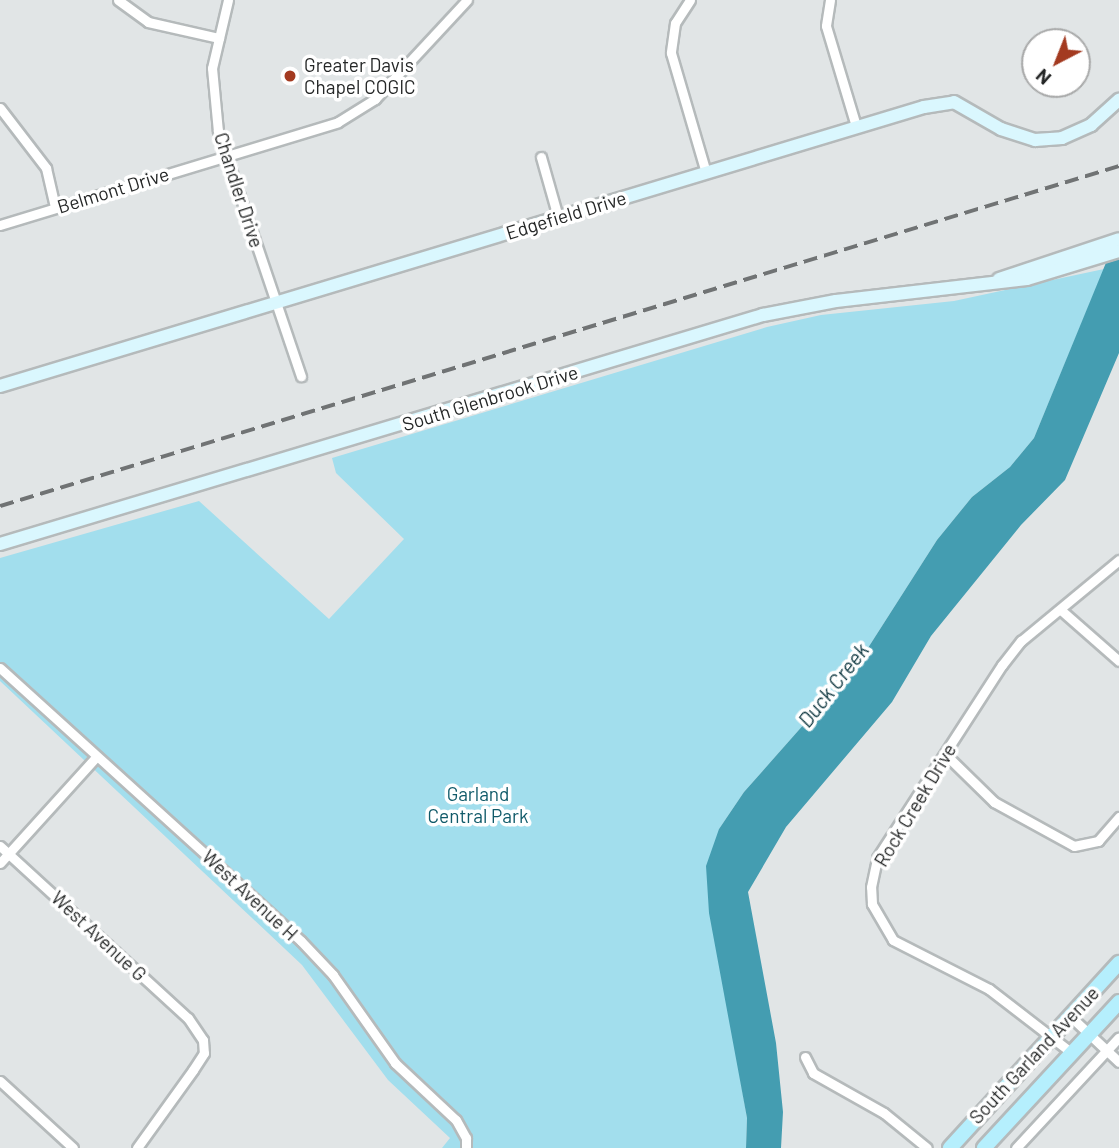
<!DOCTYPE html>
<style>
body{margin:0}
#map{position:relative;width:1119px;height:1148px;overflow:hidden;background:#e1e5e6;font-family:Barlow,sans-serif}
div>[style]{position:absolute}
.green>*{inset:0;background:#a2deed}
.water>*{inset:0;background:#449db1}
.roads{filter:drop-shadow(2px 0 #b5babb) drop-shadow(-2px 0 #b5babb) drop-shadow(0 2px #b5babb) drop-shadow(0 -2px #b5babb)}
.street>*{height:9px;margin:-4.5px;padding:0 4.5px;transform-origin:4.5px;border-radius:4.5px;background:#fff}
.secondary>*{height:12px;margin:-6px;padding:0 6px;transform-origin:6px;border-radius:6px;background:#daf7fe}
.primary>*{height:14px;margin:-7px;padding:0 7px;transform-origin:7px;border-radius:7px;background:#b5effd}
.rail>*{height:3.5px;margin-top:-1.75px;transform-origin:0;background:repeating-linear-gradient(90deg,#707374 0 14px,transparent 0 21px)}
.dots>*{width:19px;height:19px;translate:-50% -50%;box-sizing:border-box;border:4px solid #fff;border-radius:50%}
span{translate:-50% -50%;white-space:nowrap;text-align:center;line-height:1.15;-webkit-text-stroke:7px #fff;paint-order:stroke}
.poi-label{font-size:19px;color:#252727}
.left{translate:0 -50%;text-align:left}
.street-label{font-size:19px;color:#252727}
.park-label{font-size:19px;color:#105a69}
.water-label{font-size:21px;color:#103942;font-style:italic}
.north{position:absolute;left:1021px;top:28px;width:70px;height:70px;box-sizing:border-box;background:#fff;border:2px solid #a8a9a9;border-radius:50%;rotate:222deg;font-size:19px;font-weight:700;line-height:28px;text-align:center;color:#252727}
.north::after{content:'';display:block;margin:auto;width:24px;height:32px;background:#a33a20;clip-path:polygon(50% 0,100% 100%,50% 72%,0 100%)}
</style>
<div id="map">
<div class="green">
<div style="clip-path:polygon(1104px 269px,1034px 438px,1010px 467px,972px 497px,937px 540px,859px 662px,744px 792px,719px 829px,735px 1048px,747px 1118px,746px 1148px,442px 1148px,450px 1138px,388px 1080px,302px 965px,0 681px,0 558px,199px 501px,329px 619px,404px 539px,336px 473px,332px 458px,767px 327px,821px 315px,954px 301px)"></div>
</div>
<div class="water">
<div style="clip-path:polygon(1119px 231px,1119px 353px,1065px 480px,1021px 525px,931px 636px,892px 702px,786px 827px,748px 892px,776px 1043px,783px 1112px,781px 1148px,746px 1148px,747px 1118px,709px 913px,706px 866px,719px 829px,744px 792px,859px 662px,937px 540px,972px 497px,1010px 467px,1034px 438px)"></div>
</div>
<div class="roads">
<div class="street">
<div style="left:118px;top:0;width:37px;rotate:36deg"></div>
<div style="left:148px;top:22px;width:73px;rotate:12.7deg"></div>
<div style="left:228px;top:0;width:70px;rotate:103.2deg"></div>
<div style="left:212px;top:68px;width:63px;rotate:84.6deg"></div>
<div style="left:218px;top:131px;width:259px;rotate:71.3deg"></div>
<div style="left:690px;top:0;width:27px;rotate:123deg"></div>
<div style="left:675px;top:23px;width:30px;rotate:98deg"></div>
<div style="left:671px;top:53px;width:125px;rotate:73.7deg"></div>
<div style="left:830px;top:0;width:26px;rotate:99deg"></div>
<div style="left:826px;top:26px;width:104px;rotate:73.3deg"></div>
<div style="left:0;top:108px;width:76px;rotate:52.5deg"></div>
<div style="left:46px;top:168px;width:40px;rotate:77deg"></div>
<div style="left:541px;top:157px;width:62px;rotate:74.2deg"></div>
<div style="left:0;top:225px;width:353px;rotate:-16.9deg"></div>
<div style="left:338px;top:122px;width:44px;rotate:-31.9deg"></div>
<div style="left:375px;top:99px;width:135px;rotate:-47.1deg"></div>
<div style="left:1061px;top:610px;width:77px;rotate:41.3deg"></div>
<div style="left:0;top:668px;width:406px;rotate:42.2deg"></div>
<div style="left:301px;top:941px;width:47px;rotate:46.7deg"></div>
<div style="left:333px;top:975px;width:108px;rotate:54.8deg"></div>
<div style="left:395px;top:1063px;width:83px;rotate:43.1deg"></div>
<div style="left:456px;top:1120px;width:21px;rotate:61deg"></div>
<div style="left:466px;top:1138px;width:10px;rotate:90deg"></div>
<div style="left:945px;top:754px;width:69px;rotate:44.4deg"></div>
<div style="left:994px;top:802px;width:91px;rotate:28.8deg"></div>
<div style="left:1074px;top:846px;width:25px;rotate:-12deg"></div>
<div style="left:1098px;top:841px;width:32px;rotate:-49deg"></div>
<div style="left:0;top:846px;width:255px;rotate:42.5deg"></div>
<div style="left:188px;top:1018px;width:27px;rotate:56deg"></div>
<div style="left:203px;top:1040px;width:13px;rotate:86deg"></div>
<div style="left:204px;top:1053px;width:20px;rotate:123deg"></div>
<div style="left:193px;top:1070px;width:96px;rotate:125.7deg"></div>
<div style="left:0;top:863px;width:143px;rotate:-47.8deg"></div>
<div style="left:1070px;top:1016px;width:67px;rotate:43.2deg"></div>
<div style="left:1072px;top:1053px;width:105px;rotate:-142.4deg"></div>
<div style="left:989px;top:989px;width:108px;rotate:-153deg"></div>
<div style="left:893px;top:940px;width:42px;rotate:-120.3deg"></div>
<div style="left:872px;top:904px;width:17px;rotate:-93deg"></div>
<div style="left:871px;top:887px;width:30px;rotate:-78deg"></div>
<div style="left:877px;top:858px;width:230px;rotate:-57.1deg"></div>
<div style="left:1002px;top:665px;width:31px;rotate:-52deg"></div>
<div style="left:1021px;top:641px;width:127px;rotate:-39.6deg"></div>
<div style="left:805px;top:1057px;width:18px;rotate:63deg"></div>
<div style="left:813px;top:1073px;width:81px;rotate:29.4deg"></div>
<div style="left:884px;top:1113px;width:55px;rotate:39.1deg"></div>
<div style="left:0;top:1081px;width:99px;rotate:42.5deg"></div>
<div style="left:1016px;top:1148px;width:151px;rotate:-47.1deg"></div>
</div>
<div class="secondary">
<div style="left:999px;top:279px;width:126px;rotate:-18.4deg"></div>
<div style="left:0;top:386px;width:965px;rotate:-16.8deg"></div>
<div style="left:924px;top:107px;width:30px;rotate:-9deg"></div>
<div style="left:954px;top:102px;width:54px;rotate:29.9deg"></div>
<div style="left:1001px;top:129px;width:36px;rotate:18deg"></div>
<div style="left:1035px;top:140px;width:27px;rotate:-4deg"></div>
<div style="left:1062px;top:138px;width:32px;rotate:-24deg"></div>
<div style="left:1091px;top:125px;width:38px;rotate:-42deg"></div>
<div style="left:0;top:544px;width:797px;rotate:-16.71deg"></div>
<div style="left:763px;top:315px;width:74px;rotate:-10.9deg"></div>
<div style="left:836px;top:301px;width:192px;rotate:-6.6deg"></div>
<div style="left:1027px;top:279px;width:96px;rotate:-16.9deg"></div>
</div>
<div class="primary">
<div style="left:950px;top:1148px;width:251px;rotate:-47.6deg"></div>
<div style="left:984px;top:1148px;width:199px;rotate:-47.2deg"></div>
</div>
</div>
<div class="rail">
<div style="left:0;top:506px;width:1170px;rotate:-16.9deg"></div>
</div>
<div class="dots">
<div style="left:290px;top:76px;background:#a33a20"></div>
</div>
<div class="poi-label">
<span class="left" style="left:304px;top:76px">Greater Davis<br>Chapel COGIC</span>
</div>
<div class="street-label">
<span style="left:113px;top:190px;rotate:-17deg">Belmont Drive</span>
<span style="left:239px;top:190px;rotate:72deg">Chandler Drive</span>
<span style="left:566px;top:215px;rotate:-17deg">Edgefield Drive</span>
<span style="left:490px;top:398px;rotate:-17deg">South Glenbrook Drive</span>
<span style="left:915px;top:805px;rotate:-59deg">Rock Creek Drive</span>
<span style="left:250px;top:895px;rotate:43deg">West Avenue H</span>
<span style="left:99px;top:936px;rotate:43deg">West Avenue G</span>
<span style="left:1034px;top:1055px;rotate:-47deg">South Garland Avenue</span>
</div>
<div class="park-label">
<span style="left:478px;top:805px">Garland<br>Central Park</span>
</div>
<div class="water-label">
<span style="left:833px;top:685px;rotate:-52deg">Duck Creek</span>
</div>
<div class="north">N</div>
</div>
